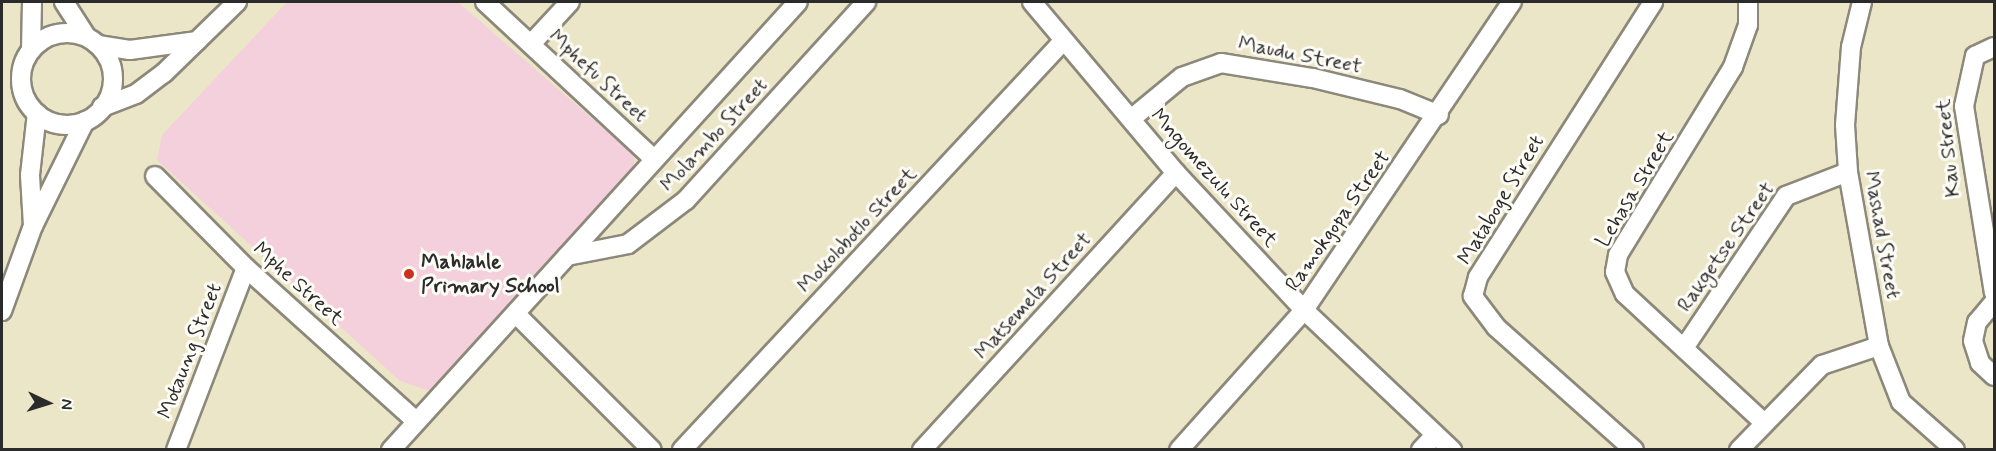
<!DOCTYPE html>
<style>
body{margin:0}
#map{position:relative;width:1996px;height:451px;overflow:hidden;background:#ece6c9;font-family:Mynerve,sans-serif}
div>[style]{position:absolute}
.built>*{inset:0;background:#f4cfdc}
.roads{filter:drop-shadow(2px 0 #8c887a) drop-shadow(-2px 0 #8c887a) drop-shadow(0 2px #8c887a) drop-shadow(0 -2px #8c887a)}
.minor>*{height:18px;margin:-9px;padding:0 9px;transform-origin:9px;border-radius:9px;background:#fff}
.minor>.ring{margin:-9px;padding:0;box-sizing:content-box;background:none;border:18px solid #fff;border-radius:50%}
.dots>*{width:16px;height:16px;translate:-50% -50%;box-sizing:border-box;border:3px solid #fdfcf7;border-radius:50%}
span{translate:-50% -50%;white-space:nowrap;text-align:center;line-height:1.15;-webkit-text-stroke:6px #fdfcf7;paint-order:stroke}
.street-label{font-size:21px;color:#2b2b2b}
.poi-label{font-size:21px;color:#2b2b2b;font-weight:700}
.left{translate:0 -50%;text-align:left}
.frame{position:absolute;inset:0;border:3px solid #2b2b2b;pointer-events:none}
.north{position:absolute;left:18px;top:373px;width:60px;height:60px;-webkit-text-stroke:4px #fdfcf7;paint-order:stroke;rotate:94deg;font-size:16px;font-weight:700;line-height:24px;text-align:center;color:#2b2b2b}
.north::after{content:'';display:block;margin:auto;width:21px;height:27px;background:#2b2b2b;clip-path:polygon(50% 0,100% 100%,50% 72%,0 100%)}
</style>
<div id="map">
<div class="built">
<div style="clip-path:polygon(287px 2px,458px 2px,634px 155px,634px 167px,430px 391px,400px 381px,157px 160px,162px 135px)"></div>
</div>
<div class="roads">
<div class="minor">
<div style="left:64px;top:2px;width:40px;rotate:57.1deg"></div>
<div style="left:485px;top:2px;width:231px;rotate:42.9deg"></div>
<div style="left:1032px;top:2px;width:224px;rotate:49.9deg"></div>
<div style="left:1176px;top:173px;width:187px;rotate:46.9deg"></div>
<div style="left:1304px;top:310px;width:204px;rotate:43.4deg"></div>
<div style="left:1748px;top:2px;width:23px;rotate:90deg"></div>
<div style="left:1748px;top:25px;width:45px;rotate:109.7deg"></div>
<div style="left:1733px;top:67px;width:220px;rotate:121.5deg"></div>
<div style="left:1618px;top:255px;width:17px;rotate:100deg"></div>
<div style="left:1615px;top:272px;width:24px;rotate:66deg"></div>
<div style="left:1625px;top:294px;width:188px;rotate:42.8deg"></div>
<div style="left:1862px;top:2px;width:46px;rotate:103.7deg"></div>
<div style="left:1851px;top:47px;width:78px;rotate:94.4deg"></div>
<div style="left:1845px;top:125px;width:47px;rotate:86.3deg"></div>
<div style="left:1848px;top:172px;width:177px;rotate:79.9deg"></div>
<div style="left:1879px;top:346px;width:60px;rotate:68.6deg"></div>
<div style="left:1901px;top:402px;width:72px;rotate:41.6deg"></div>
<div class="ring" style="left:21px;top:33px;width:74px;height:74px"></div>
<div style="left:531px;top:44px;width:57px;rotate:-47.1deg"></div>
<div style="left:98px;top:45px;width:32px;rotate:9deg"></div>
<div style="left:130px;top:50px;width:68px;rotate:-7.7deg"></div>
<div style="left:1994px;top:47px;width:21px;rotate:155deg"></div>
<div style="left:1975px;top:56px;width:51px;rotate:102.4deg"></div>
<div style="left:1964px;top:106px;width:189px;rotate:80.9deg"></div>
<div style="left:31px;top:50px;width:48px;rotate:-88.8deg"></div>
<div style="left:102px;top:107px;width:36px;rotate:-21deg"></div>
<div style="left:136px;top:94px;width:35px;rotate:-37deg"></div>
<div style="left:164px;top:73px;width:102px;rotate:-44.2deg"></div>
<div style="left:1131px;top:119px;width:66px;rotate:-39.5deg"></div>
<div style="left:1182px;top:77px;width:41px;rotate:-19.7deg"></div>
<div style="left:1221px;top:63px;width:93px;rotate:9.3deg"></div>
<div style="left:1313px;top:78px;width:89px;rotate:13.6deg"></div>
<div style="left:1400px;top:99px;width:42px;rotate:22.3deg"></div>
<div style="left:155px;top:176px;width:129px;rotate:45.3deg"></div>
<div style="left:246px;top:268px;width:229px;rotate:42deg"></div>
<div style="left:33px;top:226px;width:51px;rotate:-93.4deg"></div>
<div style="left:30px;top:175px;width:62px;rotate:-83.6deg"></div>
<div style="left:567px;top:256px;width:62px;rotate:-11.1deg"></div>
<div style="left:628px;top:244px;width:73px;rotate:-37.2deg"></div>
<div style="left:686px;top:200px;width:268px;rotate:-47.7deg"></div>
<div style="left:1994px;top:302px;width:26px;rotate:130deg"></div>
<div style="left:1977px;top:322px;width:19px;rotate:102deg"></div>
<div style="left:1973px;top:341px;width:23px;rotate:72deg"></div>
<div style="left:1980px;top:363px;width:19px;rotate:43deg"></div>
<div style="left:2px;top:311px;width:90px;rotate:-70deg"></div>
<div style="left:33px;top:226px;width:117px;rotate:-63.7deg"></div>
<div style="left:516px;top:314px;width:192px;rotate:45deg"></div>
<div style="left:1684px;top:348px;width:183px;rotate:-56.1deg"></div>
<div style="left:1786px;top:196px;width:66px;rotate:-21.2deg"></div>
<div style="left:176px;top:450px;width:195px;rotate:-69deg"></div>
<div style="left:391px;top:450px;width:605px;rotate:-47.75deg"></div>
<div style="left:682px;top:450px;width:560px;rotate:-47.02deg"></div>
<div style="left:922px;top:450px;width:376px;rotate:-47.5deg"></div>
<div style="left:1179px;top:450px;width:188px;rotate:-48.2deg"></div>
<div style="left:1304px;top:310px;width:372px;rotate:-56deg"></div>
<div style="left:1421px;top:450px;width:21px;rotate:-47deg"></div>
<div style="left:1634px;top:450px;width:185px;rotate:-138.3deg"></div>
<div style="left:1496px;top:327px;width:39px;rotate:-127deg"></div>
<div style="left:1473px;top:296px;width:20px;rotate:-75deg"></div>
<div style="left:1478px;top:277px;width:326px;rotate:-57.5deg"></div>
<div style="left:1739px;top:450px;width:119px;rotate:-45.7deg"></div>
<div style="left:1822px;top:365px;width:60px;rotate:-18.4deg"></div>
</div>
</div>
<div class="dots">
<div style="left:409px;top:274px;background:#c8321e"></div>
</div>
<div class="street-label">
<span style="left:1300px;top:55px;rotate:11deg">Maudu Street</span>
<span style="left:598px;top:76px;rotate:43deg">Mphefu Street</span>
<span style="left:714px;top:135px;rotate:-47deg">Molambo Street</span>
<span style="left:1948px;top:148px;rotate:-96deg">Kau Street</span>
<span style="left:1214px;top:178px;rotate:48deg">Mngomezulu Street</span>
<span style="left:1635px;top:189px;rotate:-59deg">Lehasa Street</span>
<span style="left:1501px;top:200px;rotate:-59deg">Mataboge Street</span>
<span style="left:1338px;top:221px;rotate:-55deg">Ramokgopa Street</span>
<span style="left:857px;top:230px;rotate:-47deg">Mokolobotlo Street</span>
<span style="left:1882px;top:235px;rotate:80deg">Mashad Street</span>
<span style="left:1726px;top:247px;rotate:-55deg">Rakgetse Street</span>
<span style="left:298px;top:284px;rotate:42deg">Mphe Street</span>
<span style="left:1033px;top:296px;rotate:-48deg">Matsemela Street</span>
<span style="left:190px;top:351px;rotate:-69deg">Motaung Street</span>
</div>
<div class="poi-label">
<span class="left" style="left:421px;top:274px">Mahlahle<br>Primary School</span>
</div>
<div class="frame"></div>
<div class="north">N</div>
</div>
